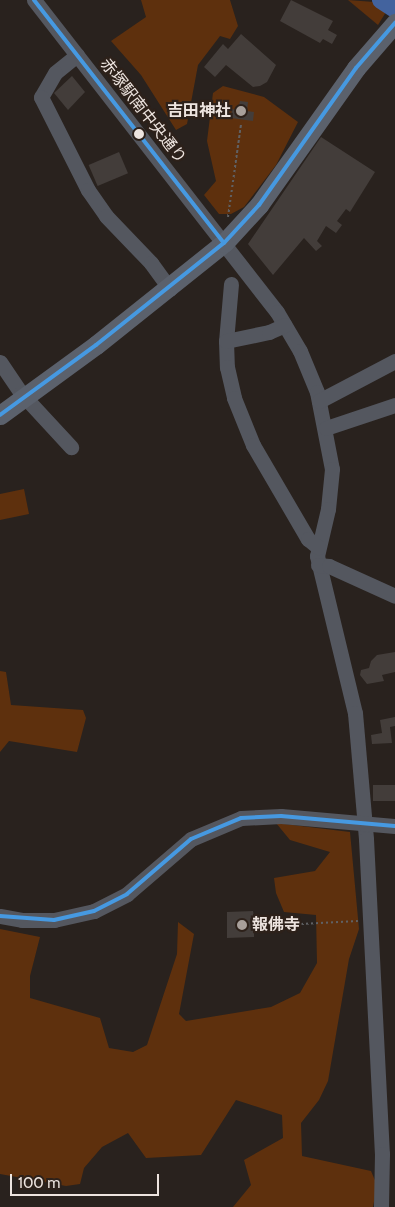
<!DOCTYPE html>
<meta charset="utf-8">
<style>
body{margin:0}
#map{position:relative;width:395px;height:1207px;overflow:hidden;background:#29221e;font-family:Cabin,"Noto Sans JP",sans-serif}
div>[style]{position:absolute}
.green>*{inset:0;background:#5e300d}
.river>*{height:18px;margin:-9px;padding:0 9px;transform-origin:9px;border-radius:9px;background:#43639e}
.building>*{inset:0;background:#433d3a;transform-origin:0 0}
.path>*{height:2px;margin-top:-1px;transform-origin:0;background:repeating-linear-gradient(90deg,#606164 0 2.5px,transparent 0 5px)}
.minor>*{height:15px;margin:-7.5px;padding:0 7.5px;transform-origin:7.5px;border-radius:7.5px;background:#54575f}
.major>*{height:19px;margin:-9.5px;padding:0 9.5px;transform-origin:9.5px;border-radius:9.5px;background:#5b616c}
.bus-1>*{height:4px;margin:-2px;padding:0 2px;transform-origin:2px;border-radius:2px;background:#4699e1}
.dots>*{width:14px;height:14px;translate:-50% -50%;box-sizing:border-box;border:2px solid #2d211a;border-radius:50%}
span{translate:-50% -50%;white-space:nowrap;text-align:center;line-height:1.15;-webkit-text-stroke:4.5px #2d211a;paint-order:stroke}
.street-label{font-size:16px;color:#ede4df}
.poi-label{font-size:16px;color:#ede4df;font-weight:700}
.right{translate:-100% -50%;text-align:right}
.left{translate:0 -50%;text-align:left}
.scale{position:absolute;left:10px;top:1174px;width:149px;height:22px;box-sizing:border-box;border:2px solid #ede4df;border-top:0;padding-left:6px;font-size:15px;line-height:18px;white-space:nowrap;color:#ede4df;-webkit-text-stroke:4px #2d211a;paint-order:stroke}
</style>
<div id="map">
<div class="green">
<div style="clip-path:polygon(141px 0,230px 0,238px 26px,230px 39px,220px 36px,198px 65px,187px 124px,176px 130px,141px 75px,111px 41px,146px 17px)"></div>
<div style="clip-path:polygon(348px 0,374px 2px,386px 12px,378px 25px)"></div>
<div style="clip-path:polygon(223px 86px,264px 97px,298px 122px,276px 165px,244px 207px,231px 214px,219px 214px,204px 195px,216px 181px,207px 141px,213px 93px)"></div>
<div style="clip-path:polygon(24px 489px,29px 514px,0 520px,0 494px)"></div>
<div style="clip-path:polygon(0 671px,6px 672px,11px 705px,83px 710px,86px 718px,77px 752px,9px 741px,0 752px)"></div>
<div style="clip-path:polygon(276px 823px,350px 832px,359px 929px,349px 959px,328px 1081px,319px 1100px,301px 1123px,302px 1156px,371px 1171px,377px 1185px,373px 1207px,233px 1207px,251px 1185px,244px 1160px,283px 1138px,282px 1115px,236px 1100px,201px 1155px,146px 1158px,128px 1133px,102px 1147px,84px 1168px,80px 1184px,66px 1186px,0 1174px,0 929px,40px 937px,30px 976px,30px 998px,100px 1018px,109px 1048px,133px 1052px,147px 1045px,177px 954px,178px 922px,194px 934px,179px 1014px,186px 1021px,271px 1007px,300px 993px,317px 963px,316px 915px,284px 912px,276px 893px,274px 878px,315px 871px,330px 852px,290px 840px)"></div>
</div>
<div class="river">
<div style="left:381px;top:0;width:17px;rotate:33deg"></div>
</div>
<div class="building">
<div style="clip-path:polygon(291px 0,333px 21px,328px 30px,337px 35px,332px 44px,323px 39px,320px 43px,280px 21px)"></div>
<div style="clip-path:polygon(241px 34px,276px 65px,267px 82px,260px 86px,253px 87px,226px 65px,215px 77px,204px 67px,223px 44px,228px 49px)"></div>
<div style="clip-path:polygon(72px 76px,85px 92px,68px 110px,54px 93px)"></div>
<div style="clip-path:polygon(240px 101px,248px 102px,247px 111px,254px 112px,253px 121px,231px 118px,232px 109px,238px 110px)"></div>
<div style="clip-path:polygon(321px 137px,375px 172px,350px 212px,346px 209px,337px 221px,342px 225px,336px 233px,326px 226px,317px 241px,322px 246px,316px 251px,304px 238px,273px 275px,248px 244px)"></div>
<div style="left:119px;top:152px;width:23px;height:33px;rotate:67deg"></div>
<div style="clip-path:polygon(395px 652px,395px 672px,382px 675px,384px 681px,367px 684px,360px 675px,361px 670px,369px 668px,371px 661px,377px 655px)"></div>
<div style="clip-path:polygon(395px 717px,395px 726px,390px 727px,392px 743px,372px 744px,371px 735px,382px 733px,380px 720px)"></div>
<div style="left:395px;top:785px;width:16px;height:22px;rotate:90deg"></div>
<div style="clip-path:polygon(253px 911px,257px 930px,254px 930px,254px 937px,227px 938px,227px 912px)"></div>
</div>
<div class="path">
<div style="left:228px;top:217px;width:93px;rotate:-82deg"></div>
<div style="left:281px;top:925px;width:77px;rotate:-3deg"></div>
</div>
<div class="minor">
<div style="left:34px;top:0;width:395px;rotate:52.1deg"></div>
<div style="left:277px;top:312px;width:45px;rotate:59.5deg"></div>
<div style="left:300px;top:351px;width:44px;rotate:67.5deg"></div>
<div style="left:317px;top:392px;width:78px;rotate:79deg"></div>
<div style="left:332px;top:469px;width:40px;rotate:95.7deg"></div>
<div style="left:328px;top:509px;width:48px;rotate:103.2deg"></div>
<div style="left:317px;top:556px;width:162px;rotate:76.4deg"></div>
<div style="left:355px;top:713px;width:126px;rotate:85deg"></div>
<div style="left:366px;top:839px;width:315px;rotate:87.1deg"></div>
<div style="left:382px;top:1154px;width:53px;rotate:91.1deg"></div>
<div style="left:77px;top:55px;width:28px;rotate:141deg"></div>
<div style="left:55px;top:73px;width:28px;rotate:120deg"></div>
<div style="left:41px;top:97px;width:104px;rotate:63.2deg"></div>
<div style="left:88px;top:190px;width:32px;rotate:55deg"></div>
<div style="left:106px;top:216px;width:65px;rotate:46.2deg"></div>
<div style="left:151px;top:263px;width:32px;rotate:54deg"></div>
<div style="left:231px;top:284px;width:57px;rotate:95deg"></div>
<div style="left:226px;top:341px;width:26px;rotate:88deg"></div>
<div style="left:227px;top:367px;width:32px;rotate:77deg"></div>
<div style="left:234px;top:398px;width:51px;rotate:68deg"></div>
<div style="left:253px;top:445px;width:109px;rotate:59.7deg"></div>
<div style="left:308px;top:539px;width:13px;rotate:39deg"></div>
<div style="left:226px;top:341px;width:44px;rotate:-11.8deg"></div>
<div style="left:269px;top:332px;width:17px;rotate:-24deg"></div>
<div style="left:0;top:362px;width:37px;rotate:56deg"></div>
<div style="left:21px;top:393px;width:74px;rotate:47.2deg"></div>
<div style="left:319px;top:401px;width:86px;rotate:-27.8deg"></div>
<div style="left:326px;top:428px;width:73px;rotate:-18.4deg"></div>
<div style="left:318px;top:565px;width:11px;rotate:5deg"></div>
<div style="left:329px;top:566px;width:72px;rotate:24.4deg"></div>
<div style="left:0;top:916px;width:22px;rotate:10deg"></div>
<div style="left:22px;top:920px;width:32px"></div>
<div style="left:54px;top:920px;width:41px;rotate:-12.7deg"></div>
<div style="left:94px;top:911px;width:37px;rotate:-27deg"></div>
<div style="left:127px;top:894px;width:84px;rotate:-40.7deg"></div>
<div style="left:191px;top:839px;width:54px;rotate:-22.8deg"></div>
<div style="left:241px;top:818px;width:40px;rotate:-2.9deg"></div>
<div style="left:281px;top:816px;width:114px;rotate:5deg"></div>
</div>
<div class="major">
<div style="left:0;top:415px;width:119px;rotate:-36.1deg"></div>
<div style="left:96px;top:345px;width:164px;rotate:-38.6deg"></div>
<div style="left:224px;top:243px;width:52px;rotate:-47.4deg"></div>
<div style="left:259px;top:205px;width:168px;rotate:-54.7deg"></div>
<div style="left:356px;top:68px;width:60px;rotate:-49.1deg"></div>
</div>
<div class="bus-1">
<div style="left:34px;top:0;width:308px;rotate:52deg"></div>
<div style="left:0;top:415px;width:119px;rotate:-36.1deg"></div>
<div style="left:96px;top:345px;width:164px;rotate:-38.6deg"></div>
<div style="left:224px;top:243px;width:52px;rotate:-47.4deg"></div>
<div style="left:259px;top:205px;width:168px;rotate:-54.7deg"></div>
<div style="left:356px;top:68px;width:60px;rotate:-49.1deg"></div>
<div style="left:0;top:916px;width:54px;rotate:4.2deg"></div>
<div style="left:54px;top:920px;width:41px;rotate:-12.7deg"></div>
<div style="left:94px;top:911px;width:37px;rotate:-27deg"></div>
<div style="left:127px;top:894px;width:84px;rotate:-40.7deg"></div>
<div style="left:191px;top:839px;width:54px;rotate:-22.8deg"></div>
<div style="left:241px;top:818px;width:40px;rotate:-2.9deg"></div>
<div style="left:281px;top:816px;width:114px;rotate:5deg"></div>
</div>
<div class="dots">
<div style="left:241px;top:111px;background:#a8a09b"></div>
<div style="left:139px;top:134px;background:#ede4df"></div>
<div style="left:242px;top:925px;background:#a8a09b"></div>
</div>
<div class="street-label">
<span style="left:143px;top:111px;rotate:52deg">赤塚駅南中央通り</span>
</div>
<div class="poi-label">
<span class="right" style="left:231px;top:111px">吉田神社</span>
<span class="left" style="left:252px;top:925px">報佛寺</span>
</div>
<div class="scale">100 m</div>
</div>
